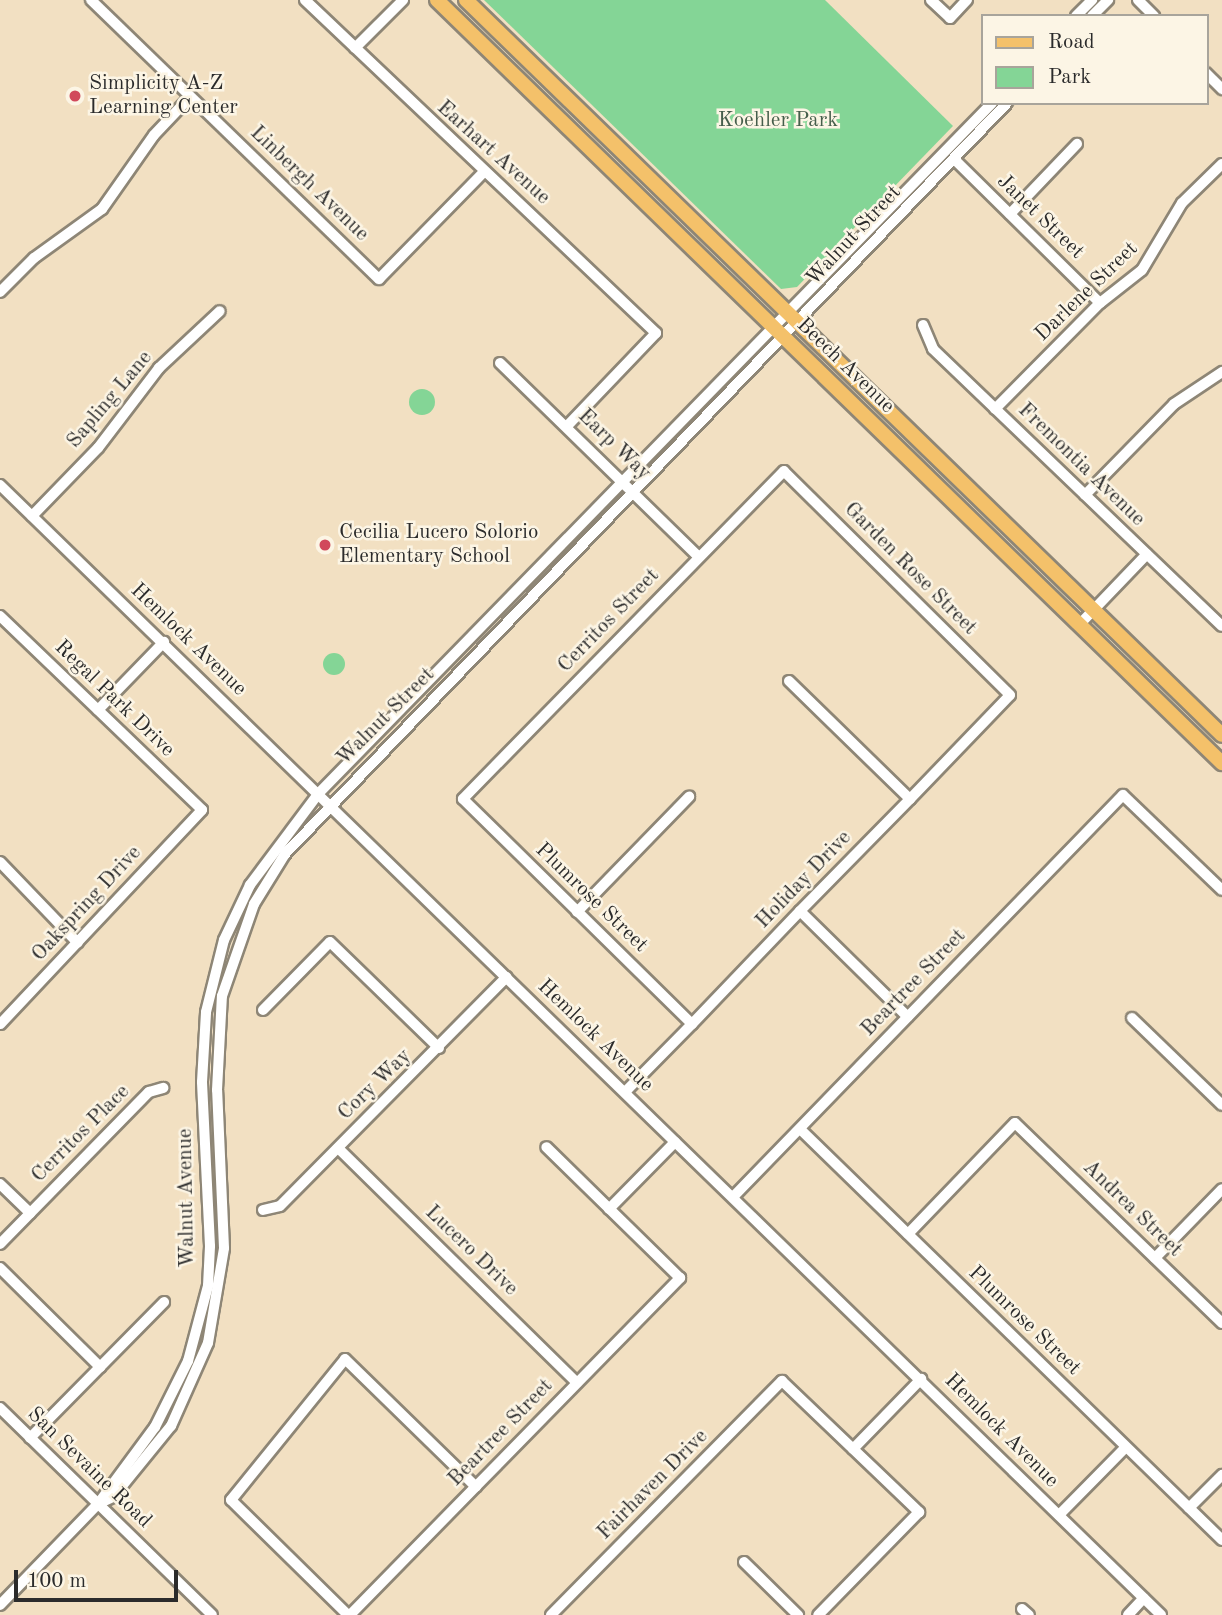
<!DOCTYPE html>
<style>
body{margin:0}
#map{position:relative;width:1222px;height:1615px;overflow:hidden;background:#f2e0c2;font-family:"Old Standard TT",serif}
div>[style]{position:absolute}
.green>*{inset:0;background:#84d596}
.round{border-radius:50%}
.roads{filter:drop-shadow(2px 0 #8e8676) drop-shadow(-2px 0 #8e8676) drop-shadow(0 2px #8e8676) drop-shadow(0 -2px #8e8676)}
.minor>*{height:10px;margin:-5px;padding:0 5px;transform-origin:5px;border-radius:5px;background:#fff}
.major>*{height:14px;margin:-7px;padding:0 7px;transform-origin:7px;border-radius:7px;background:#f4c16a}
.dots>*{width:19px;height:19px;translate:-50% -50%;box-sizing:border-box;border:4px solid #fcf5e5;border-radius:50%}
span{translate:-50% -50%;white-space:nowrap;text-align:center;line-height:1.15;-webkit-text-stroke:5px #fcf5e5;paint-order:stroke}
.poi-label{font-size:21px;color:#2b2b2b}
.left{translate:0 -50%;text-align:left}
.park-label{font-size:21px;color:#465e4b}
.street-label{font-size:21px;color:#2b2b2b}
.legend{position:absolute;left:981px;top:14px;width:228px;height:91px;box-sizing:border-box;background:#fcf5e5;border:2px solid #a8a49b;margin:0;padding:9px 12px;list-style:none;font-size:21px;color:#2b2b2b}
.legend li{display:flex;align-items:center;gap:14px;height:35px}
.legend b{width:35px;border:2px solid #a8a49b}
.scale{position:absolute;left:14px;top:1570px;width:164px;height:32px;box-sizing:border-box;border:4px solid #2b2b2b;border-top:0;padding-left:9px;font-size:21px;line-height:24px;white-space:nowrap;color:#2b2b2b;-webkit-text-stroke:5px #fcf5e5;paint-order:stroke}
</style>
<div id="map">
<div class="green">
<div style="clip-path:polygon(484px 0,825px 0,953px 126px,797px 287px,781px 289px)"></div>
<div class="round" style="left:409px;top:389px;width:26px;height:26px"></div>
<div class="round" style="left:323px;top:653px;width:22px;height:22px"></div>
</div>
<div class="roads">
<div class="minor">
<div style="left:91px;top:0;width:401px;rotate:44.1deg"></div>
<div style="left:379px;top:279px;width:147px;rotate:-45.6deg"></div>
<div style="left:305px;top:0;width:484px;rotate:43.5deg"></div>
<div style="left:656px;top:333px;width:129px;rotate:133.7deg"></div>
<div style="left:931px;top:0;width:26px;rotate:43deg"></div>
<div style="left:950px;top:18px;width:25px;rotate:-47deg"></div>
<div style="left:1138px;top:0;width:23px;rotate:45deg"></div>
<div style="left:1076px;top:16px;width:23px;rotate:-45deg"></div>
<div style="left:1092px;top:16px;width:23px;rotate:-45deg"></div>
<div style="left:355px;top:48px;width:68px;rotate:-45deg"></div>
<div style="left:1206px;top:73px;width:23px;rotate:45deg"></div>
<div style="left:954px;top:159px;width:205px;rotate:44.6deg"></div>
<div style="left:1010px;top:214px;width:97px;rotate:-46.3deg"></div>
<div style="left:0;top:292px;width:48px;rotate:-45deg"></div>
<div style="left:34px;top:258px;width:84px;rotate:-35.8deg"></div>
<div style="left:102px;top:209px;width:90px;rotate:-54.9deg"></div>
<div style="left:154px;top:135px;width:52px;rotate:-46.5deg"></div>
<div style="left:923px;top:325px;width:26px;rotate:67deg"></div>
<div style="left:933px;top:349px;width:400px;rotate:43.8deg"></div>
<div style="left:500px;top:363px;width:278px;rotate:44.3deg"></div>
<div style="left:995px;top:409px;width:149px;rotate:-45.3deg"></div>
<div style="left:1100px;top:303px;width:53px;rotate:-38.2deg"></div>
<div style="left:1142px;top:270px;width:78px;rotate:-59.2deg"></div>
<div style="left:1182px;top:203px;width:56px;rotate:-44.3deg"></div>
<div style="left:0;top:485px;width:1620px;rotate:44.22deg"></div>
<div style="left:1085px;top:495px;width:127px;rotate:-45.6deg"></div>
<div style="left:1174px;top:404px;width:58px;rotate:-33.7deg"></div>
<div style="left:32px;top:516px;width:95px;rotate:-45.9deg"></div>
<div style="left:98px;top:448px;width:101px;rotate:-52.7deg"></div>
<div style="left:159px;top:368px;width:83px;rotate:-43.1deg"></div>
<div style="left:0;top:616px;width:280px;rotate:43.8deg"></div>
<div style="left:202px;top:810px;width:294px;rotate:133.3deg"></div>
<div style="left:1079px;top:625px;width:98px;rotate:-46.2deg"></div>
<div style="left:789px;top:681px;width:169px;rotate:44.3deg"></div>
<div style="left:98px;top:710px;width:95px;rotate:-45.9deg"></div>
<div style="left:0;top:862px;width:112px;rotate:46.1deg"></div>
<div style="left:800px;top:911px;width:151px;rotate:44.5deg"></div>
<div style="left:577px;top:912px;width:161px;rotate:-45.8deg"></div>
<div style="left:263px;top:1010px;width:95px;rotate:-45.4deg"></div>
<div style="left:330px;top:942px;width:152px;rotate:44.2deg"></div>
<div style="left:1132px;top:1018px;width:125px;rotate:44deg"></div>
<div style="left:625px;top:1092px;width:95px;rotate:-45.4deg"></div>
<div style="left:692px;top:1024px;width:156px;rotate:-46.3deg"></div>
<div style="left:800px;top:911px;width:157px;rotate:-45.5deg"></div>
<div style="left:910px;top:799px;width:144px;rotate:-46.1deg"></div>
<div style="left:1010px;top:695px;width:318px;rotate:-135.3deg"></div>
<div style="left:784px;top:471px;width:459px;rotate:134.4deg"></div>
<div style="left:463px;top:799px;width:321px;rotate:44.5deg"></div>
<div style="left:800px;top:1129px;width:589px;rotate:44.24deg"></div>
<div style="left:338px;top:1148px;width:335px;rotate:44.5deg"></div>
<div style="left:0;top:1184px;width:42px;rotate:44deg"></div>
<div style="left:733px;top:1197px;width:560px;rotate:-45.87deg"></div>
<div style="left:1123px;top:795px;width:137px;rotate:43.8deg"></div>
<div style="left:609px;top:1209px;width:94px;rotate:-45.4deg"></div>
<div style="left:263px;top:1210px;width:17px;rotate:-13deg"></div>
<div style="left:280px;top:1206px;width:322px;rotate:-45.3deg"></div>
<div style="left:908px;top:1234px;width:154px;rotate:-46.1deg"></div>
<div style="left:1015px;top:1123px;width:288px;rotate:44deg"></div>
<div style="left:0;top:1244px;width:213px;rotate:-45.6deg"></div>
<div style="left:149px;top:1092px;width:15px;rotate:-16deg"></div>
<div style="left:1155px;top:1258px;width:96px;rotate:-45.8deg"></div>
<div style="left:0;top:1268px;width:141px;rotate:44.7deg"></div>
<div style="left:0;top:1408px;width:296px;rotate:44.3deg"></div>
<div style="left:30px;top:1438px;width:191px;rotate:-45.4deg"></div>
<div style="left:853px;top:1449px;width:98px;rotate:-45.8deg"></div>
<div style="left:98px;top:1504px;width:17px;rotate:-25deg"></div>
<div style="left:113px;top:1497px;width:92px;rotate:-50.8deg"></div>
<div style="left:171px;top:1426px;width:91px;rotate:-66deg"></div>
<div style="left:208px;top:1343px;width:96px;rotate:-80.4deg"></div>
<div style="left:224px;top:1248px;width:158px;rotate:-92.5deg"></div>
<div style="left:217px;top:1090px;width:94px;rotate:-87deg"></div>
<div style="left:222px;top:996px;width:97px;rotate:-70.8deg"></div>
<div style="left:254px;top:904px;width:59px;rotate:-58.2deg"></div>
<div style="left:285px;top:854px;width:1042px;rotate:-46.13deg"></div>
<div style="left:1189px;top:1508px;width:47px;rotate:-45deg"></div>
<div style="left:1059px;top:1515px;width:95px;rotate:-45.4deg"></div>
<div style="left:744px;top:1562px;width:76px;rotate:44.5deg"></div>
<div style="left:0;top:1605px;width:141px;rotate:-45.9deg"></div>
<div style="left:98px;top:1504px;width:96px;rotate:-53.5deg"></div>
<div style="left:155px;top:1427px;width:74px;rotate:-63.4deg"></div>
<div style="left:188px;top:1361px;width:78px;rotate:-75.1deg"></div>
<div style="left:208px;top:1286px;width:40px;rotate:-87.1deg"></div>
<div style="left:210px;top:1246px;width:164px;rotate:-92.8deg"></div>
<div style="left:202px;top:1082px;width:70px;rotate:-86.7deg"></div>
<div style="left:206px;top:1012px;width:74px;rotate:-76deg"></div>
<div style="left:224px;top:940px;width:61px;rotate:-64.7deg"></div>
<div style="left:250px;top:885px;width:114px;rotate:-53.2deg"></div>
<div style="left:318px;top:794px;width:965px;rotate:-45.71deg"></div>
<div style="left:1022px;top:1609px;width:9px;rotate:41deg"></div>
<div style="left:348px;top:1615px;width:164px;rotate:-135.5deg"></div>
<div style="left:231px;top:1500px;width:181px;rotate:-51deg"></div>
<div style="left:345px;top:1359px;width:183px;rotate:44.3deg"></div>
<div style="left:350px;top:1615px;width:472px;rotate:-45.6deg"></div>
<div style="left:680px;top:1278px;width:187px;rotate:-135.6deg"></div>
<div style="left:551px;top:1615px;width:329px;rotate:-45.4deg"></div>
<div style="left:782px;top:1381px;width:190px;rotate:43.7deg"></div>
<div style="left:919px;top:1512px;width:144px;rotate:134.4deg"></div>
<div style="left:1128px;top:1615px;width:23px;rotate:-47deg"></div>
</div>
<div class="major">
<div style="left:437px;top:0;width:1095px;rotate:44.19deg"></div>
<div style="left:466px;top:0;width:1054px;rotate:44.19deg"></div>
</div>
</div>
<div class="dots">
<div style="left:75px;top:96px;background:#d1495b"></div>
<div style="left:325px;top:545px;background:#d1495b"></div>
</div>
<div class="poi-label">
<span class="left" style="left:89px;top:96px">Simplicity A-Z<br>Learning Center</span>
<span class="left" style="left:339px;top:545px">Cecilia Lucero Solorio<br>Elementary School</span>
</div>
<div class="park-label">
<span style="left:778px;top:121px">Koehler Park</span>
</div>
<div class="street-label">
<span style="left:493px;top:153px;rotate:42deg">Earhart Avenue</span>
<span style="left:309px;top:184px;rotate:44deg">Linbergh Avenue</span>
<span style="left:1040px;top:217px;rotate:44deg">Janet Street</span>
<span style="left:854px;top:236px;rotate:-47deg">Walnut Street</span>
<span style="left:1087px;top:292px;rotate:-44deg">Darlene Street</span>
<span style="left:845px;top:366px;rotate:44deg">Beech Avenue</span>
<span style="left:110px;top:400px;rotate:-50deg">Sapling Lane</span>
<span style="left:614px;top:445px;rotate:44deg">Earp Way</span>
<span style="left:1081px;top:465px;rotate:44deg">Fremontia Avenue</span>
<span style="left:910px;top:569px;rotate:45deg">Garden Rose Street</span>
<span style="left:609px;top:621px;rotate:-46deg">Cerritos Street</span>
<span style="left:188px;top:640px;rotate:44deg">Hemlock Avenue</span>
<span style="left:114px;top:699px;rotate:44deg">Regal Park Drive</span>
<span style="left:386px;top:717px;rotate:-45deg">Walnut Street</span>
<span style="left:804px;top:880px;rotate:-46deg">Holiday Drive</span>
<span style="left:591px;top:898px;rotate:44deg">Plumrose Street</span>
<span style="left:87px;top:904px;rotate:-47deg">Oakspring Drive</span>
<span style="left:914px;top:983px;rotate:-46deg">Beartree Street</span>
<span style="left:595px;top:1036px;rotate:44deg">Hemlock Avenue</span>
<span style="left:375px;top:1085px;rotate:-44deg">Cory Way</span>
<span style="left:81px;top:1134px;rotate:-45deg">Cerritos Place</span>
<span style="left:187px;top:1198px;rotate:-91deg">Walnut Avenue</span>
<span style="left:1132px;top:1209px;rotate:44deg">Andrea Street</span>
<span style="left:471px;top:1251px;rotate:44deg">Lucero Drive</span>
<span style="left:1024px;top:1321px;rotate:44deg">Plumrose Street</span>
<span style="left:1001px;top:1431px;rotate:45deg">Hemlock Avenue</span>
<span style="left:501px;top:1433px;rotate:-46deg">Beartree Street</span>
<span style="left:89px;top:1468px;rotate:44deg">San Sevaine Road</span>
<span style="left:653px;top:1485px;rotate:-45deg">Fairhaven Drive</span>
</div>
<ul class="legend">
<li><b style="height:9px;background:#f4c16a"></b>Road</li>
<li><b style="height:19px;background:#84d596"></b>Park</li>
</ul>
<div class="scale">100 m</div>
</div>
